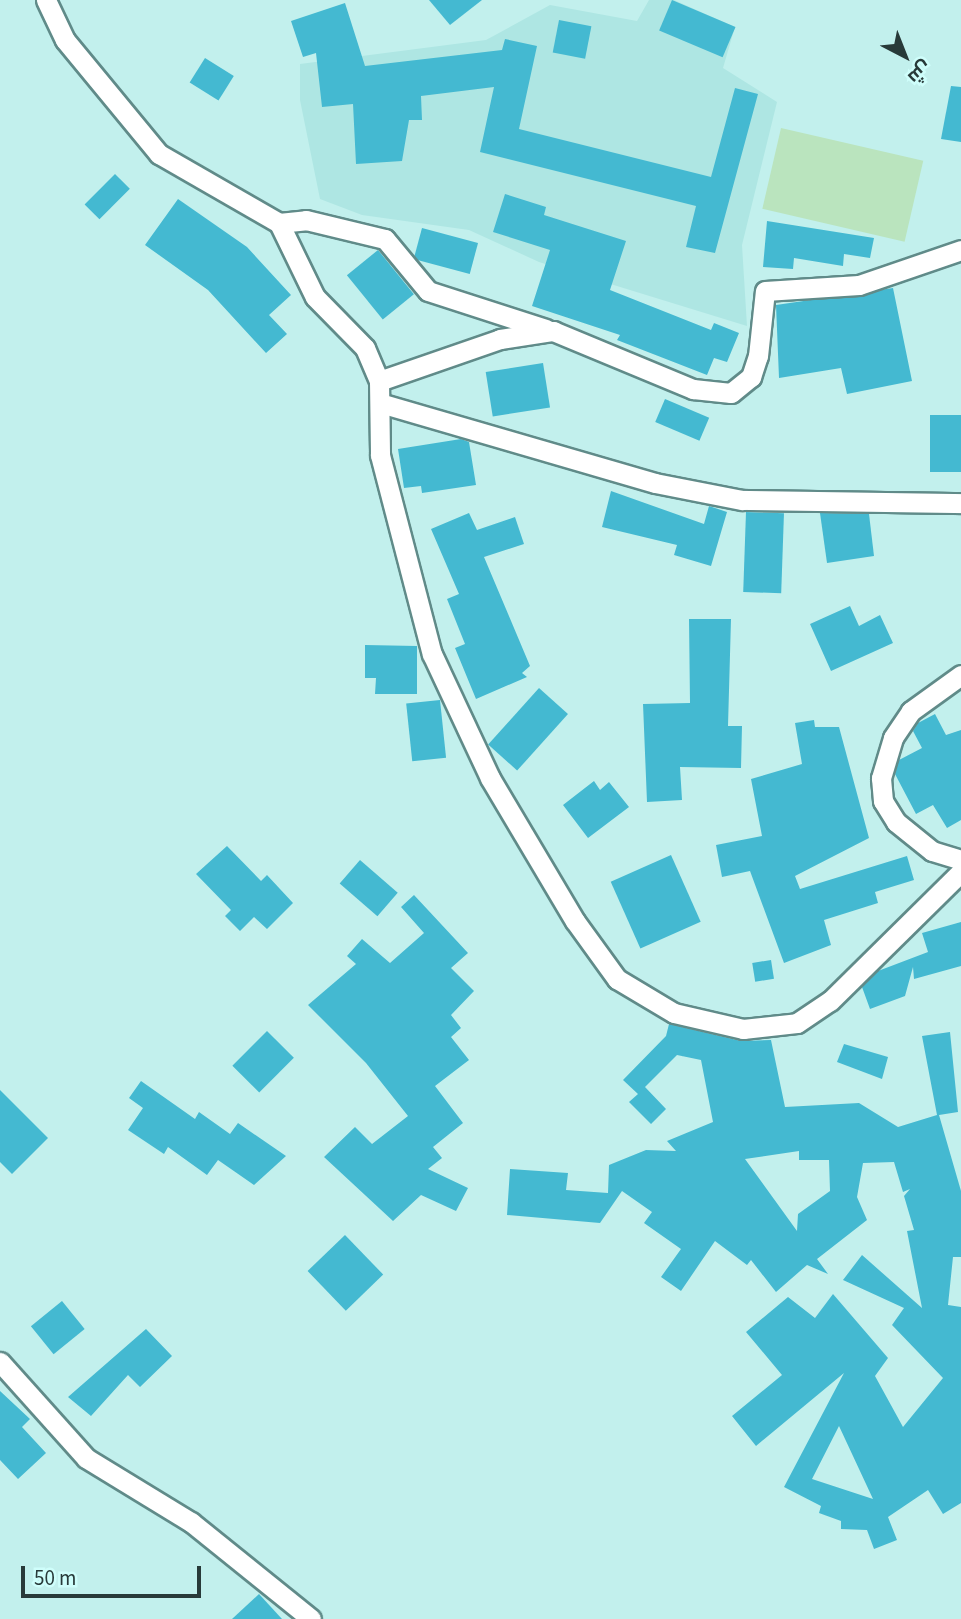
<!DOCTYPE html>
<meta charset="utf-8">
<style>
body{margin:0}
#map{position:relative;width:961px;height:1619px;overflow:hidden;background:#c2f0ed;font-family:"Source Sans 3",Cairo,sans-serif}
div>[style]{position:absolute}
.built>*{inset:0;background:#aee6e3}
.green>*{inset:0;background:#bae4be;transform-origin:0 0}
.building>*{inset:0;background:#44b9d1;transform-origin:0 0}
.roads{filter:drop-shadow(2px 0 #608b89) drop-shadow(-2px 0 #608b89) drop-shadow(0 2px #608b89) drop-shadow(0 -2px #608b89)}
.minor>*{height:19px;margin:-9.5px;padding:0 9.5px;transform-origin:9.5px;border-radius:9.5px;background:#fff}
span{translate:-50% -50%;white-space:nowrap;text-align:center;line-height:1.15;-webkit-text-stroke:5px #cffefb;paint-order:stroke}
.north{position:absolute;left:870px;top:21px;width:70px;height:70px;-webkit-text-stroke:5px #cffefb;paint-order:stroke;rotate:138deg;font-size:19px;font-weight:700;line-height:28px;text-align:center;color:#283a39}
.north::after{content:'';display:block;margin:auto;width:24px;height:32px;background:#283a39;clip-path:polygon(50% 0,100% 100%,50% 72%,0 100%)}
.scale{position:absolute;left:21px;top:1566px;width:180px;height:32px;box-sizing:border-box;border:4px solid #283a39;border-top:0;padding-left:9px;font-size:21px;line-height:24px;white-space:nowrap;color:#283a39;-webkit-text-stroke:5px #cffefb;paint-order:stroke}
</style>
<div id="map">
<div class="built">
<div style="clip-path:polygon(649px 0,674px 0,735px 27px,723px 68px,777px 102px,742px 245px,747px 326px,539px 262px,469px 230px,362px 215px,320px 199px,300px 100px,300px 64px,486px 40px,550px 5px,637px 21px)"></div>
</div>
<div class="green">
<div style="left:781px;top:128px;width:146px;height:83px;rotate:13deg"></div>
</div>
<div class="building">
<div style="clip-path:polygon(429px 0,482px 0,450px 25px)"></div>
<div style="left:672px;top:0;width:69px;height:33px;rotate:23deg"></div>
<div style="clip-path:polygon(345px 3px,365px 66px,502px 50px,505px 39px,537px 46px,519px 129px,711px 177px,735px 88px,758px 94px,715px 253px,686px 247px,696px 206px,480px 152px,494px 87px,421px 96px,422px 120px,409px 120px,402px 161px,356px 164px,353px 104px,322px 107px,316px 53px,303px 57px,291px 21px)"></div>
<div style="left:559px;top:20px;width:33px;height:33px;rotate:11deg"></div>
<div style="left:205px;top:58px;width:34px;height:29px;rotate:32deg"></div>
<div style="clip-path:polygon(951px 86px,961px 87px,961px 142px,941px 139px)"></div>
<div style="left:115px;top:174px;width:21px;height:43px;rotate:45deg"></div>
<div style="clip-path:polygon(505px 194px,546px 207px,544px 215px,626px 241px,610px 290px,711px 330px,714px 323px,739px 333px,727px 362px,714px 358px,707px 375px,617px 340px,620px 335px,532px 306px,550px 250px,493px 232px)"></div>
<div style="clip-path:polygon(178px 199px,247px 247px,291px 295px,269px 315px,287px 334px,266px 353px,208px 290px,145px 245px)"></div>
<div style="clip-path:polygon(767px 221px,874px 238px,870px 258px,844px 254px,843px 266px,794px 258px,793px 269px,763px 267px)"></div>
<div style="left:422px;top:228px;width:58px;height:32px;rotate:15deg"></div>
<div style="left:378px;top:250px;width:57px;height:40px;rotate:51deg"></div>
<div style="clip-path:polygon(893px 288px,912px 381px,847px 394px,841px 368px,779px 378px,776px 305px)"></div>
<div style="left:543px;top:363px;width:45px;height:58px;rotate:81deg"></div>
<div style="left:665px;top:399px;width:48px;height:25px;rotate:23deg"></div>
<div style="left:961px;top:415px;width:57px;height:31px;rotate:90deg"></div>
<div style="clip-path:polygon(461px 439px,469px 442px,476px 485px,422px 493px,421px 486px,404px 488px,398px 449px)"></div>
<div style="clip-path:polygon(611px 491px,704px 524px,709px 506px,727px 512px,711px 566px,674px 555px,677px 545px,602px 527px)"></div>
<div style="left:746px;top:512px;width:38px;height:80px;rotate:2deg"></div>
<div style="clip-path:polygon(469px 513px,477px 530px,515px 517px,524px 544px,484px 557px,530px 666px,522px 673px,527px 677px,476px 699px,455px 648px,465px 644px,447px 599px,459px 594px,431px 529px)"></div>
<div style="clip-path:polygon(820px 513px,869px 514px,874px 556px,827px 563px)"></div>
<div style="clip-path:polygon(850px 606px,859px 626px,880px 615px,893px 643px,831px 671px,810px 624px)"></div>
<div style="clip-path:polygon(689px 619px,731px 619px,728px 726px,742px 726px,741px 768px,680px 767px,682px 800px,647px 802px,643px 704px,690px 703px)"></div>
<div style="clip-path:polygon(365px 645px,417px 646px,417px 694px,375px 694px,376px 678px,365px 678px)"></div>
<div style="left:539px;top:688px;width:39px;height:76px;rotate:42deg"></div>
<div style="left:440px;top:700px;width:58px;height:34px;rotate:84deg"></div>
<div style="clip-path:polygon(935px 714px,946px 735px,961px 730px,961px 820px,947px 828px,933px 805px,916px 814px,895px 774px,899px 760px,922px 748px,913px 731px,918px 723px)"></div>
<div style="clip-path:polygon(814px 720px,815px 727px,839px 727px,869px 838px,795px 876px,800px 889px,907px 856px,914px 880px,875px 892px,878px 903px,824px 920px,831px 945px,784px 963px,750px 871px,722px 877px,716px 845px,762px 836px,751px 779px,802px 764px,795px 723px)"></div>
<div style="clip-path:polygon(594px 781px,600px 790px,609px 782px,629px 807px,588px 838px,563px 805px)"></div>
<div style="clip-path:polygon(227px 846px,261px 881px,267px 875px,293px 903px,267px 929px,254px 917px,240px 931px,225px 916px,231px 910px,196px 874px)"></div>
<div style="left:671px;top:855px;width:73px;height:66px;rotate:66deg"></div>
<div style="left:360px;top:860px;width:50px;height:31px;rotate:41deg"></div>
<div style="clip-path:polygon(414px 895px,468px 953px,451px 968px,474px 991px,451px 1015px,461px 1028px,451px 1037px,469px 1060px,435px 1086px,463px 1123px,433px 1147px,442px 1158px,428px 1169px,468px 1188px,456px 1211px,421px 1195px,393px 1221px,324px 1157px,355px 1127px,372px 1144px,408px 1116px,366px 1063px,308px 1005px,356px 964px,347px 956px,362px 939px,390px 963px,424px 933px,401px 907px)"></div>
<div style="clip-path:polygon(961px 922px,961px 966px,914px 979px,913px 967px,905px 996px,870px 1009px,862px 987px,878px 971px,928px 952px,922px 933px)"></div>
<div style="left:771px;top:960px;width:19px;height:19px;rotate:81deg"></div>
<div style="clip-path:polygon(evenodd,669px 1024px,741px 1041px,771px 1040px,785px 1107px,859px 1103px,898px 1127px,937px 1115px,922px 1036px,950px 1032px,958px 1112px,939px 1115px,961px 1191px,961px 1257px,953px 1257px,948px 1305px,961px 1307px,961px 1503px,943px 1514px,928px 1490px,888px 1517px,897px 1540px,874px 1549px,867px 1530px,841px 1529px,841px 1521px,819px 1513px,821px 1506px,784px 1487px,844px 1373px,756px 1446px,732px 1416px,782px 1375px,746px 1332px,788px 1297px,815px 1318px,833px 1294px,888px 1358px,875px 1376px,903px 1427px,943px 1378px,892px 1325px,904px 1308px,843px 1280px,862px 1255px,922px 1308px,907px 1231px,914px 1230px,904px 1196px,910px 1189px,903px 1192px,894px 1162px,863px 1163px,857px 1197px,867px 1220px,817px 1259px,828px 1274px,807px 1265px,776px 1292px,751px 1260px,747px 1265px,715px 1241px,681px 1291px,661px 1277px,681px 1249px,644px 1223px,652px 1212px,622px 1191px,600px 1223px,507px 1215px,510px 1169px,568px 1173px,566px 1190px,608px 1193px,609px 1165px,646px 1150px,676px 1151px,667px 1141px,713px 1122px,701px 1060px,677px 1055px,645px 1087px,666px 1109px,651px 1124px,629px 1102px,638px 1094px,623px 1080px,666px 1036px,669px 1024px,799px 1151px,799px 1160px,829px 1160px,830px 1191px,798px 1214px,797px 1231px,745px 1159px,799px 1151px,669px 1024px,839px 1426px,873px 1499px,812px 1479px,839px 1426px)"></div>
<div style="left:267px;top:1031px;width:38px;height:49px;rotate:45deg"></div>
<div style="clip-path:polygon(844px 1044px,888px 1057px,882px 1079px,837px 1062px)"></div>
<div style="clip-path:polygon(141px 1081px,195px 1119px,199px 1112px,230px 1134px,238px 1123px,286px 1156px,254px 1185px,218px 1160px,207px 1175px,168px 1147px,164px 1154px,128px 1130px,143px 1108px,129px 1098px)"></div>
<div style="clip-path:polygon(0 1090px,48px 1138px,12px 1174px,0 1162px)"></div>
<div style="left:345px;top:1235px;width:55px;height:52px;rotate:46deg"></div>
<div style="left:62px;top:1301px;width:36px;height:40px;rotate:51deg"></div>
<div style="clip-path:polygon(146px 1329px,172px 1356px,140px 1387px,128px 1375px,91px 1416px,68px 1397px)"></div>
<div style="clip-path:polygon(0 1391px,30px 1419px,22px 1427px,46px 1453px,18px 1479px,0 1460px)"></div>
<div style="clip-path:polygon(259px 1594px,282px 1619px,232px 1619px)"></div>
</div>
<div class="roads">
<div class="minor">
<div style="left:46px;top:0;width:44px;rotate:64.6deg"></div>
<div style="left:65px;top:40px;width:148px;rotate:50.5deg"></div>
<div style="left:159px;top:154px;width:138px;rotate:29.9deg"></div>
<div style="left:279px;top:223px;width:82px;rotate:64.1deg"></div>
<div style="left:315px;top:297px;width:71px;rotate:45.6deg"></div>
<div style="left:365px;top:348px;width:36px;rotate:67deg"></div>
<div style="left:379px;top:381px;width:74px;rotate:89.2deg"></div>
<div style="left:380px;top:455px;width:206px;rotate:75.4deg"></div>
<div style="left:432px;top:654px;width:137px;rotate:64.9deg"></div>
<div style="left:490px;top:778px;width:166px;rotate:59.3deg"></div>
<div style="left:575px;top:921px;width:72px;rotate:54.1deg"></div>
<div style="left:617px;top:979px;width:66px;rotate:30.8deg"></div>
<div style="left:674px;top:1013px;width:71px;rotate:13.1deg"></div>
<div style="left:743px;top:1029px;width:54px;rotate:-6.3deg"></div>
<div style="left:797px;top:1023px;width:40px;rotate:-34deg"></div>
<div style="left:830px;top:1001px;width:184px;rotate:-44.6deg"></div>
<div style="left:279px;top:223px;width:27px;rotate:-6deg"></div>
<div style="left:306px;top:220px;width:81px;rotate:13.5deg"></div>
<div style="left:385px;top:239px;width:67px;rotate:50.4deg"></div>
<div style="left:428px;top:291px;width:124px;rotate:17.9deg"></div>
<div style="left:379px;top:381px;width:128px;rotate:-19.1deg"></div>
<div style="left:500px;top:339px;width:54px;rotate:-8.6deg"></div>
<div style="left:553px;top:331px;width:152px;rotate:22.5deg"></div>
<div style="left:693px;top:389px;width:38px;rotate:6deg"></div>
<div style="left:731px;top:393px;width:26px;rotate:-39deg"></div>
<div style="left:751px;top:377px;width:22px;rotate:-72deg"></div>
<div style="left:758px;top:356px;width:65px;rotate:-83.9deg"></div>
<div style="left:765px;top:291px;width:94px;rotate:-3.7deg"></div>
<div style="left:859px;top:285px;width:108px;rotate:-18.9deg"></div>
<div style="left:380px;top:403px;width:286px;rotate:16.2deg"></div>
<div style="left:655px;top:483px;width:89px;rotate:11.1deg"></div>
<div style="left:742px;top:500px;width:219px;rotate:0.8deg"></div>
<div style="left:961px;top:675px;width:62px;rotate:144.2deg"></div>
<div style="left:911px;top:711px;width:32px;rotate:124deg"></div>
<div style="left:893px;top:738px;width:42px;rotate:106.7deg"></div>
<div style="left:881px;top:778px;width:23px;rotate:85deg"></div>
<div style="left:883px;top:801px;width:25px;rotate:58deg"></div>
<div style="left:896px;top:822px;width:46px;rotate:38.9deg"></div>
<div style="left:932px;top:851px;width:30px;rotate:17deg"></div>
<div style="left:0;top:1362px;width:129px;rotate:48.1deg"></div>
<div style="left:86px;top:1458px;width:123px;rotate:31.4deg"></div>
<div style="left:191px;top:1522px;width:154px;rotate:38.9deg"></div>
</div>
</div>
<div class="north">ش</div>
<div class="scale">50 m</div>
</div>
